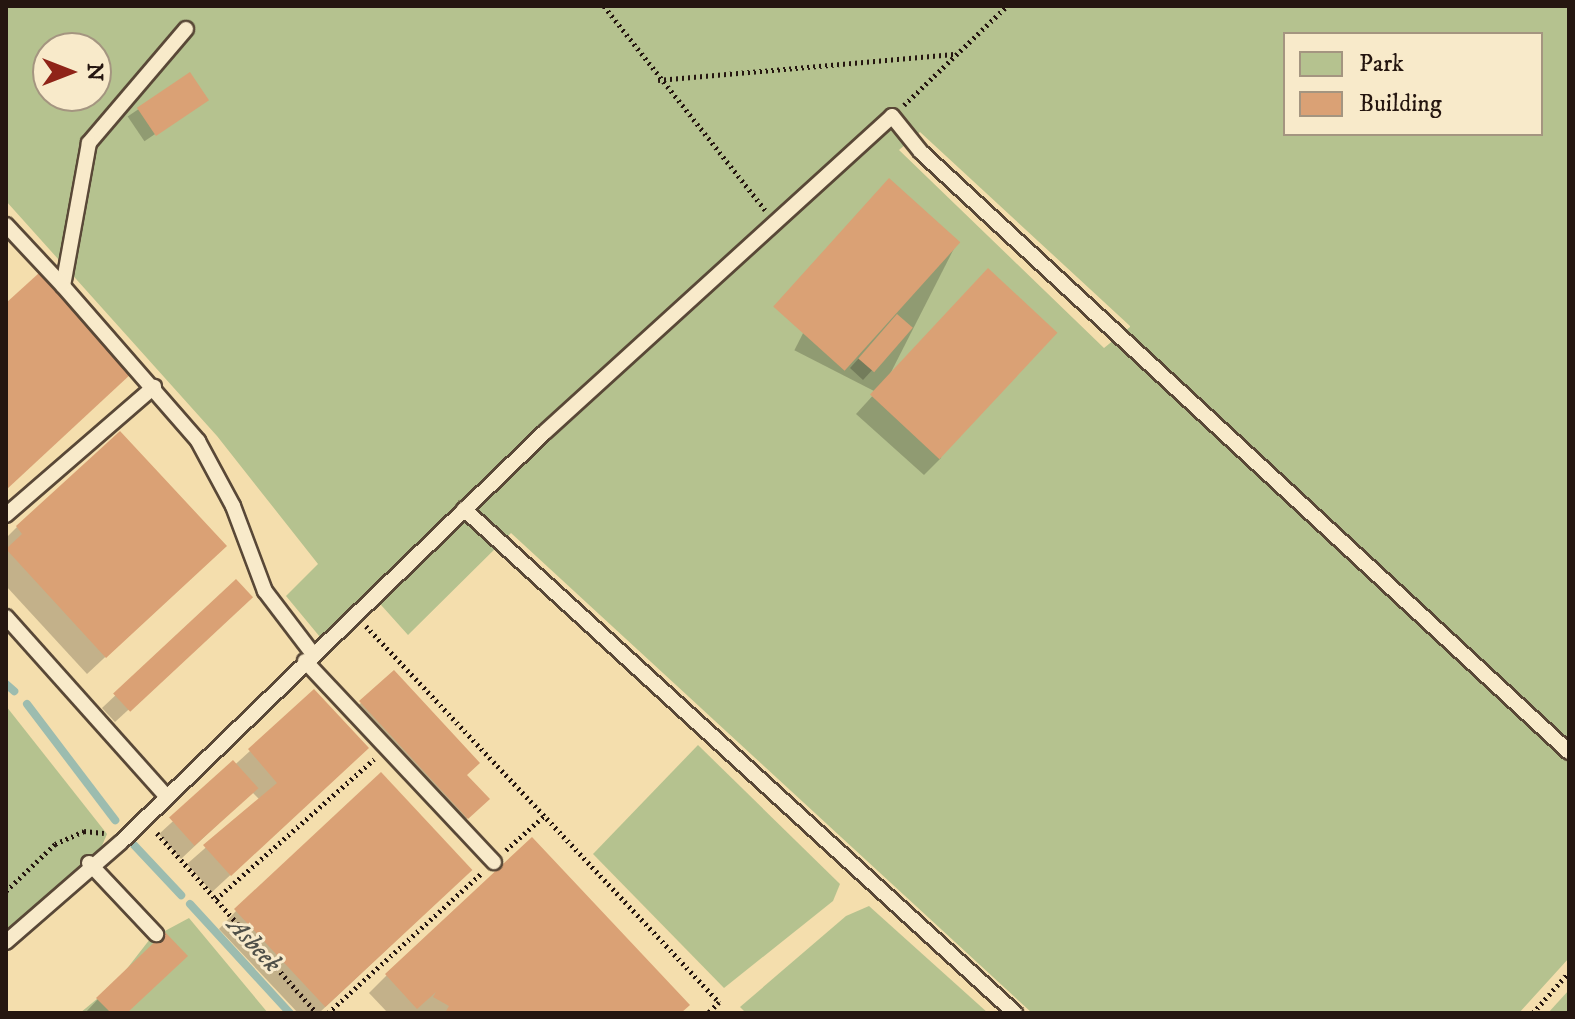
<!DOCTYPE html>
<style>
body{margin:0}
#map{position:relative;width:1575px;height:1019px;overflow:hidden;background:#f4dead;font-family:"IM FELL DW Pica",serif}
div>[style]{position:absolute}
.green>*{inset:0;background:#b5c28f}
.shadow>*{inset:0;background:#0003;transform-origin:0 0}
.stream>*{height:8px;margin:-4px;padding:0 4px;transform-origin:4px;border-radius:4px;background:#9cbcaf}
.building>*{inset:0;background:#daa175;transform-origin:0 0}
.path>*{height:5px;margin-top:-2.5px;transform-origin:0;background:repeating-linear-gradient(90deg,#251610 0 2px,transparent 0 6px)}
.roads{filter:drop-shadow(2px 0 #594837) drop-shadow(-2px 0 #594837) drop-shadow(0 2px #594837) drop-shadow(0 -2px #594837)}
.lane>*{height:14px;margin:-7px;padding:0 7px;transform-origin:7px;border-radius:7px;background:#f8eaca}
span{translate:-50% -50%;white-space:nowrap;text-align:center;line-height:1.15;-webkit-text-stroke:6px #f8eaca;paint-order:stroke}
.water-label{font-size:26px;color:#4f5048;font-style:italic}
.frame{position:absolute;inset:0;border:8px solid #251610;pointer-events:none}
.legend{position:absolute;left:1283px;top:32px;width:260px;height:104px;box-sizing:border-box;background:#f8eaca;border:2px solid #a49580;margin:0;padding:10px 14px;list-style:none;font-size:24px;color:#251610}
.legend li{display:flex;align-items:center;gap:16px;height:40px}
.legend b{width:40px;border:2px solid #a49580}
.north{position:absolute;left:32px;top:32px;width:80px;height:80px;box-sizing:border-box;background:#f8eaca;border:2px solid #a49580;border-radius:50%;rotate:90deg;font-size:22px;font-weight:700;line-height:32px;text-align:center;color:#251610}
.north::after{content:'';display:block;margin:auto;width:28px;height:36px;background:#8f2418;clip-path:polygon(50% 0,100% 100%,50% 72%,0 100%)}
</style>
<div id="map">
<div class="green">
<div style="clip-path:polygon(evenodd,6px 6px,1569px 6px,1569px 958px,1519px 1013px,1032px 1013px,511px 533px,408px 635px,373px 596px,320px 637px,286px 596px,318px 564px,217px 436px,6px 201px,6px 6px,1285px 34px,1541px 34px,1541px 134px,1285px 134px,1285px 34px,6px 6px,48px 48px,96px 48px,96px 96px,48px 96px,48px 48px,6px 6px,920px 132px,1130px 326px,1130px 327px,1104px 348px,899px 150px,920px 132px)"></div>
<div style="clip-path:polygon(6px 706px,107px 834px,90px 874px,6px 952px)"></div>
<div style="clip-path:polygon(698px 745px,840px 884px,833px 901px,724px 988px,593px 854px)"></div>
<div style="clip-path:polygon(869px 906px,988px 1013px,746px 1013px,740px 1007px,846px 916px)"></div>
<div style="clip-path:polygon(189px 918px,268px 1013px,80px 1013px,115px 984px,150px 939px)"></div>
<div style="clip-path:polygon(1569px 990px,1569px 1013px,1548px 1013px)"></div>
</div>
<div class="shadow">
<div style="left:189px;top:75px;width:30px;height:74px;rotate:56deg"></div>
<div style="left:872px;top:198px;width:96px;height:171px;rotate:27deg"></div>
<div style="clip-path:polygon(970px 289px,941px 458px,924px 475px,856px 414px)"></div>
<div style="clip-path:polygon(888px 326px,910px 329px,863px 380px,850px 368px)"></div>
<div style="clip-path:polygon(17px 527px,206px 563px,87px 674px,6px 586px,6px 538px)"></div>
<div style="clip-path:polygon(236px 582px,237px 610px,115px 722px,102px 708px)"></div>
<div style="clip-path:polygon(393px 673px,464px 775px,474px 812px,454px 830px,347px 716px)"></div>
<div style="clip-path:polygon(250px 751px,349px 765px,212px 892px,187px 864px,260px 800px,252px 792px,181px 859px,159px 834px)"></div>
<div style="clip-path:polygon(453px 887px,319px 1013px,298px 1013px,219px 929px,236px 911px)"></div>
<div style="clip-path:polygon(387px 975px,679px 1013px,388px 1013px,369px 993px)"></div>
<div style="clip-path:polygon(98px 999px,125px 1013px,85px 1013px)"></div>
</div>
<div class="stream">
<div style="left:6px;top:684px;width:11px;rotate:41deg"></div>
<div style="left:27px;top:704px;width:146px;rotate:52.8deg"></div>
<div style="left:134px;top:845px;width:69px;rotate:46.8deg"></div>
<div style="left:190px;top:904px;width:148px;rotate:47.5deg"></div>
</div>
<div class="building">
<div style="left:190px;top:72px;width:34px;height:64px;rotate:56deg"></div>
<div style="left:889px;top:178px;width:96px;height:173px;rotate:42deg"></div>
<div style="left:988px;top:268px;width:95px;height:173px;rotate:43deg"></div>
<div style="clip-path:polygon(39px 273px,132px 373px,6px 490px,6px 303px)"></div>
<div style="left:897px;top:314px;width:21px;height:59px;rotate:41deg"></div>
<div style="clip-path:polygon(120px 431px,227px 546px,106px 658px,6px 549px,22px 534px,16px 526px)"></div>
<div style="left:236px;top:579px;width:25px;height:168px;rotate:47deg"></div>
<div style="clip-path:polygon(394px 670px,480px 763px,467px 775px,490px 799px,468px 819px,359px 701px)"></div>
<div style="clip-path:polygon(314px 689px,369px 748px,231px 876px,203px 845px,277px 783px,248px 749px)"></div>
<div style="left:233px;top:760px;width:38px;height:86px;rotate:48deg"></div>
<div style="left:381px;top:772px;width:134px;height:201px;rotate:47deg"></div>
<div style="clip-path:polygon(532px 837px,690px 1005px,681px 1013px,445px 1013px,449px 1006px,433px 997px,436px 992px,417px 1009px,385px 974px)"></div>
<div style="clip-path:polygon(165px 932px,188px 956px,127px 1013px,111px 1013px,96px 998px)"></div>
</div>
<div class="path">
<div style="left:604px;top:6px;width:260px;rotate:51.7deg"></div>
<div style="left:658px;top:80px;width:300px;rotate:-5deg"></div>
<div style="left:904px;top:105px;width:143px;rotate:-43.9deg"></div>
<div style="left:366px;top:626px;width:516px;rotate:46.81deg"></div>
<div style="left:719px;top:1002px;width:16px;rotate:135deg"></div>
<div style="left:157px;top:833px;width:241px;rotate:48.4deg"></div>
<div style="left:506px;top:850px;width:51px;rotate:-41.8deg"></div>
<div style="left:6px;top:891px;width:68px;rotate:-43.8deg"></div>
<div style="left:55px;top:844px;width:32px;rotate:-24deg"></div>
<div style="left:84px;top:831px;width:20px;rotate:6deg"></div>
<div style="left:216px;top:899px;width:211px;rotate:-41.5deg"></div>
<div style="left:328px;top:1013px;width:207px;rotate:-42.3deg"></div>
<div style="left:1533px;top:1013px;width:55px;rotate:-48.7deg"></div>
</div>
<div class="roads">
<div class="lane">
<div style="left:186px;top:29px;width:150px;rotate:130.4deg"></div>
<div style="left:89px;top:143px;width:145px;rotate:100.3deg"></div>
<div style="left:63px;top:286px;width:206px;rotate:48.9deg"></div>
<div style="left:198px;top:441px;width:74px;rotate:61.7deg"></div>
<div style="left:233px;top:506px;width:91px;rotate:69.4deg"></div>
<div style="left:265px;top:591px;width:79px;rotate:52.7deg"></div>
<div style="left:6px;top:225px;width:83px;rotate:46.9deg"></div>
<div style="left:464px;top:509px;width:747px;rotate:42.45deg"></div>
<div style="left:6px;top:515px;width:196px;rotate:-40.9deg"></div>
<div style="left:6px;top:617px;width:240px;rotate:48.2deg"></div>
<div style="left:305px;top:661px;width:276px;rotate:46.8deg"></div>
<div style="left:89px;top:863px;width:98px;rotate:46.7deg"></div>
<div style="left:6px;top:942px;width:152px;rotate:-41deg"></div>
<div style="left:121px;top:842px;width:590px;rotate:-44.04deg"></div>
<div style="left:545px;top:432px;width:469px;rotate:-42.3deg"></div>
<div style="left:892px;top:116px;width:46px;rotate:51.1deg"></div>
<div style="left:921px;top:152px;width:883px;rotate:42.8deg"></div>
</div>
</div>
<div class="water-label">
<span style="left:254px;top:945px;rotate:47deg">Asbeek</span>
</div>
<div class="frame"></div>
<ul class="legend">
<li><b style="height:22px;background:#b5c28f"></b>Park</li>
<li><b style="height:22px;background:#daa175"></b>Building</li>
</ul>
<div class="north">N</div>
</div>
